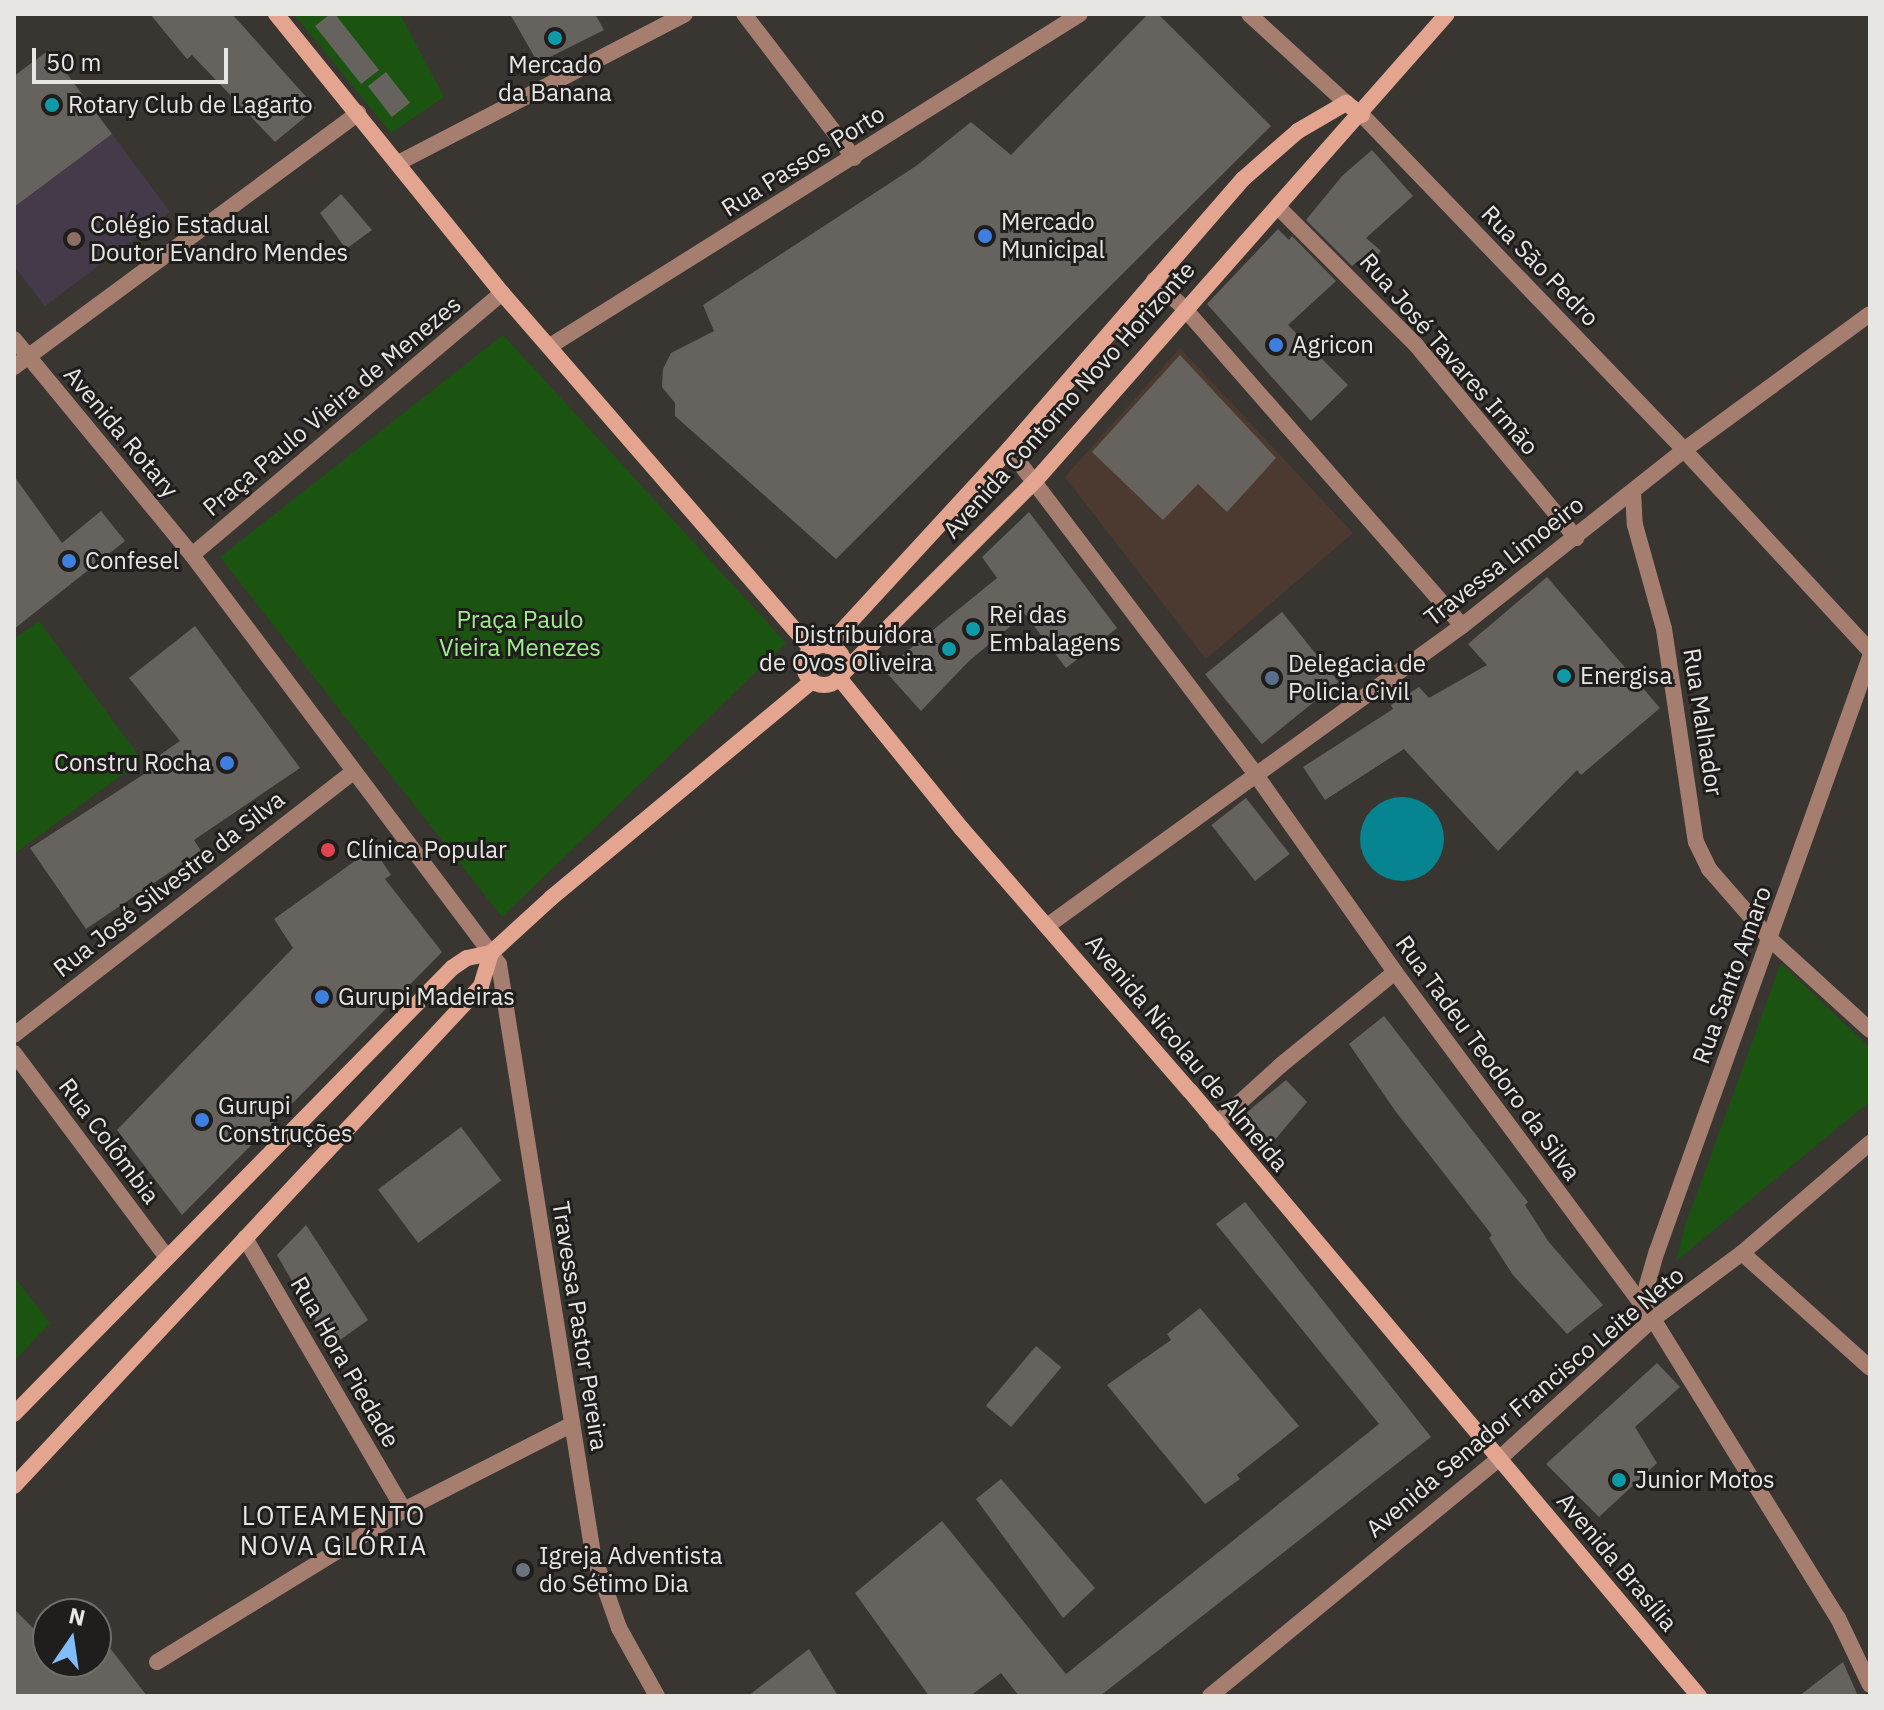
<!DOCTYPE html>
<meta charset="utf-8">
<style>
body{margin:0}
#map{position:relative;width:1884px;height:1710px;overflow:hidden;background:#393632;font-family:"IBM Plex Sans",sans-serif}
div>[style]{position:absolute}
.industrial>*{inset:0;background:#4c3a31}
.education>*{inset:0;background:#453a49}
.green>*{inset:0;background:#1b5410}
.water>*{inset:0;background:#068490}
.round{border-radius:50%}
.building>*{inset:0;background:#66635f;transform-origin:0 0}
.minor>*{height:16px;margin:-8px;padding:0 8px;transform-origin:8px;border-radius:8px;background:#a57e70}
.tertiary>*{height:16px;margin:-8px;padding:0 8px;transform-origin:8px;border-radius:8px;background:#a57e70}
.secondary>*{height:16px;margin:-8px;padding:0 8px;transform-origin:8px;border-radius:8px;background:#e4a590}
.secondary>.ring{margin:-8px;padding:0;box-sizing:content-box;background:none;border:16px solid #e4a590;border-radius:50%}
.dots>*{width:22px;height:22px;translate:-50% -50%;box-sizing:border-box;border:4px solid #1f1e1c;border-radius:50%}
span{translate:-50% -50%;white-space:nowrap;text-align:center;line-height:1.15;-webkit-text-stroke:6px #1f1e1c;paint-order:stroke}
.poi-label{font-size:24px;color:#e8e6e3}
.left{translate:0 -50%;text-align:left}
.right{translate:-100% -50%;text-align:right}
.street-label{font-size:24px;color:#e8e6e3}
.park-label{font-size:24px;color:#9eee8f}
.neighbourhood-label{font-size:26px;color:#e8e6e3;letter-spacing:2px}
.frame{position:absolute;inset:0;border:16px solid #e8e6e3;pointer-events:none}
.north{position:absolute;left:32px;top:1598px;width:80px;height:80px;box-sizing:border-box;background:#1f1e1c;border:2px solid #6f6e6c;border-radius:50%;rotate:13deg;font-size:22px;font-weight:700;line-height:32px;text-align:center;color:#e8e6e3}
.north::after{content:'';display:block;margin:auto;width:28px;height:36px;background:#80bdfa;clip-path:polygon(50% 0,100% 100%,50% 72%,0 100%)}
.scale{position:absolute;left:32px;top:48px;width:196px;height:36px;box-sizing:border-box;border:4px solid #e8e6e3;border-top:0;padding-left:10px;font-size:24px;line-height:28px;white-space:nowrap;color:#e8e6e3;-webkit-text-stroke:6px #1f1e1c;paint-order:stroke}
</style>
<div id="map">
<div class="industrial">
<div style="clip-path:polygon(1180px 348px,1353px 533px,1206px 659px,1065px 477px)"></div>
</div>
<div class="education">
<div style="clip-path:polygon(112px 134px,170px 212px,45px 306px,14px 266px,14px 207px)"></div>
</div>
<div class="green">
<div style="clip-path:polygon(294px 14px,400px 14px,444px 97px,391px 133px)"></div>
<div style="clip-path:polygon(503px 335px,786px 643px,502px 917px,220px 557px)"></div>
<div style="clip-path:polygon(39px 621px,142px 760px,14px 854px,14px 639px)"></div>
<div style="clip-path:polygon(1781px 963px,1870px 1048px,1870px 1101px,1676px 1261px,1685px 1226px)"></div>
<div style="clip-path:polygon(14px 1277px,50px 1323px,14px 1361px)"></div>
</div>
<div class="water">
<div class="round" style="left:1360px;top:797px;width:84px;height:84px"></div>
</div>
<div class="building">
<div style="clip-path:polygon(150px 14px,232px 14px,316px 108px,275px 142px,192px 55px,187px 59px)"></div>
<div style="clip-path:polygon(330px 14px,335px 14px,379px 70px,361px 84px,315px 26px)"></div>
<div style="clip-path:polygon(510px 14px,595px 14px,604px 30px,538px 63px)"></div>
<div style="clip-path:polygon(1148px 14px,1158px 14px,1271px 126px,836px 559px,675px 416px,675px 403px,662px 387px,663px 369px,671px 353px,714px 331px,703px 305px,916px 166px,971px 122px,1011px 155px)"></div>
<div style="clip-path:polygon(49px 50px,112px 134px,14px 207px,14px 76px)"></div>
<div style="left:386px;top:72px;width:39px;height:23px;rotate:52deg"></div>
<div style="clip-path:polygon(1372px 150px,1413px 196px,1366px 238px,1381px 251px,1366px 268px,1358px 261px,1352px 266px,1306px 220px,1342px 176px)"></div>
<div style="clip-path:polygon(341px 194px,372px 230px,346px 249px,320px 213px)"></div>
<div style="clip-path:polygon(1278px 229px,1289px 240px,1292px 236px,1336px 281px,1288px 325px,1348px 385px,1311px 421px,1207px 304px)"></div>
<div style="clip-path:polygon(1180px 355px,1276px 458px,1227px 512px,1198px 484px,1163px 520px,1092px 452px)"></div>
<div style="clip-path:polygon(14px 476px,62px 543px,101px 511px,125px 541px,14px 629px)"></div>
<div style="clip-path:polygon(1029px 512px,1117px 628px,1066px 668px,1025px 614px,969px 661px,921px 711px,884px 670px,997px 578px,982px 557px)"></div>
<div style="clip-path:polygon(1547px 577px,1660px 708px,1581px 775px,1577px 770px,1498px 851px,1404px 749px,1325px 800px,1303px 767px,1393px 709px,1391px 705px,1419px 687px,1429px 698px,1487px 665px,1468px 644px)"></div>
<div style="left:1282px;top:612px;width:90px;height:99px;rotate:51deg"></div>
<div style="clip-path:polygon(195px 626px,300px 768px,194px 840px,201px 851px,86px 929px,30px 848px,158px 765px,154px 759px,180px 741px,129px 678px)"></div>
<div style="left:1246px;top:798px;width:71px;height:44px;rotate:52deg"></div>
<div style="clip-path:polygon(373px 848px,391px 875px,385px 879px,442px 952px,182px 1215px,117px 1130px,293px 948px,274px 919px)"></div>
<div style="clip-path:polygon(1384px 1016px,1528px 1202px,1525px 1205px,1548px 1241px,1603px 1305px,1567px 1334px,1513px 1275px,1489px 1238px,1492px 1235px,1396px 1112px,1349px 1044px)"></div>
<div style="clip-path:polygon(1286px 1080px,1307px 1102px,1272px 1143px,1246px 1113px)"></div>
<div style="left:461px;top:1127px;width:67px;height:104px;rotate:53deg"></div>
<div style="clip-path:polygon(1245px 1202px,1431px 1437px,1100px 1696px,1019px 1696px,1001px 1673px,970px 1696px,929px 1696px,855px 1593px,942px 1521px,1066px 1674px,1379px 1424px,1216px 1224px)"></div>
<div style="clip-path:polygon(306px 1225px,368px 1320px,330px 1347px,277px 1255px)"></div>
<div style="clip-path:polygon(1200px 1308px,1299px 1426px,1237px 1475px,1240px 1479px,1205px 1504px,1107px 1385px,1171px 1340px,1167px 1334px)"></div>
<div style="left:1036px;top:1346px;width:33px;height:78px;rotate:40deg"></div>
<div style="clip-path:polygon(1657px 1363px,1680px 1387px,1635px 1427px,1657px 1463px,1599px 1517px,1546px 1464px)"></div>
<div style="clip-path:polygon(1001px 1479px,1095px 1588px,1063px 1618px,976px 1499px)"></div>
<div style="clip-path:polygon(14px 1609px,48px 1643px,48px 1662px,96px 1662px,96px 1630px,147px 1696px,14px 1696px)"></div>
<div style="clip-path:polygon(809px 1649px,838px 1696px,748px 1696px)"></div>
<div style="clip-path:polygon(1843px 1662px,1858px 1696px,1799px 1696px)"></div>
</div>
<div class="minor">
<div style="left:744px;top:14px;width:181px;rotate:52.6deg"></div>
<div style="left:1249px;top:14px;width:132px;rotate:42.5deg"></div>
<div style="left:1362px;top:115px;width:465px;rotate:46.1deg"></div>
<div style="left:1684px;top:450px;width:274px;rotate:47.2deg"></div>
<div style="left:398px;top:163px;width:323px;rotate:-27.4deg"></div>
<div style="left:1279px;top:208px;width:194px;rotate:45deg"></div>
<div style="left:1416px;top:345px;width:251px;rotate:50.3deg"></div>
<div style="left:1154px;top:280px;width:41px;rotate:43deg"></div>
<div style="left:1184px;top:308px;width:422px;rotate:48.8deg"></div>
<div style="left:14px;top:339px;width:280px;rotate:50.5deg"></div>
<div style="left:192px;top:555px;width:511px;rotate:53.11deg"></div>
<div style="left:499px;top:964px;width:597px;rotate:80.95deg"></div>
<div style="left:593px;top:1554px;width:78px;rotate:70.6deg"></div>
<div style="left:619px;top:1628px;width:78px;rotate:60.8deg"></div>
<div style="left:550px;top:346px;width:625px;rotate:-32.06deg"></div>
<div style="left:1009px;top:449px;width:409px;rotate:52.8deg"></div>
<div style="left:1256px;top:775px;width:241px;rotate:54.8deg"></div>
<div style="left:1395px;top:972px;width:432px;rotate:53.4deg"></div>
<div style="left:1653px;top:1319px;width:352px;rotate:58.3deg"></div>
<div style="left:1838px;top:1618px;width:74px;rotate:64.5deg"></div>
<div style="left:1633px;top:491px;width:34px;rotate:87deg"></div>
<div style="left:1635px;top:525px;width:108px;rotate:74.4deg"></div>
<div style="left:1664px;top:629px;width:215px;rotate:81.5deg"></div>
<div style="left:1696px;top:842px;width:30px;rotate:64deg"></div>
<div style="left:1709px;top:869px;width:94px;rotate:48.9deg"></div>
<div style="left:1771px;top:940px;width:134px;rotate:42.3deg"></div>
<div style="left:192px;top:555px;width:406px;rotate:-40.2deg"></div>
<div style="left:1047px;top:926px;width:512px;rotate:-35.86deg"></div>
<div style="left:1462px;top:626px;width:283px;rotate:-38.4deg"></div>
<div style="left:1684px;top:450px;width:230px;rotate:-36.2deg"></div>
<div style="left:14px;top:1035px;width:429px;rotate:-37.8deg"></div>
<div style="left:14px;top:1053px;width:254px;rotate:53.2deg"></div>
<div style="left:1216px;top:1124px;width:88px;rotate:-42.2deg"></div>
<div style="left:1281px;top:1065px;width:147px;rotate:-39.2deg"></div>
<div style="left:245px;top:1238px;width:315px;rotate:59.7deg"></div>
<div style="left:1742px;top:1253px;width:172px;rotate:41.9deg"></div>
<div style="left:1645px;top:1311px;width:26px;rotate:-86deg"></div>
<div style="left:1647px;top:1285px;width:35px;rotate:-74deg"></div>
<div style="left:1657px;top:1251px;width:631px;rotate:-70.27deg"></div>
<div style="left:1499px;top:1459px;width:208px;rotate:-42.3deg"></div>
<div style="left:1653px;top:1319px;width:111px;rotate:-36.6deg"></div>
<div style="left:1742px;top:1253px;width:169px;rotate:-40.7deg"></div>
<div style="left:157px;top:1662px;width:290px;rotate:-31.6deg"></div>
<div style="left:404px;top:1510px;width:187px;rotate:-27deg"></div>
</div>
<div class="tertiary">
<div style="left:14px;top:367px;width:428px;rotate:-36.4deg"></div>
<div style="left:1210px;top:1696px;width:374px;rotate:-39.4deg"></div>
</div>
<div class="secondary">
<div style="left:276px;top:14px;width:359px;rotate:51deg"></div>
<div style="left:502px;top:293px;width:471px;rotate:49deg"></div>
<div class="ring" style="left:804px;top:645px;width:24px;height:24px"></div>
<div style="left:828px;top:646px;width:268px;rotate:-47.4deg"></div>
<div style="left:1009px;top:449px;width:357px;rotate:-49.1deg"></div>
<div style="left:1243px;top:179px;width:73px;rotate:-41.1deg"></div>
<div style="left:1298px;top:131px;width:56px;rotate:-30.3deg"></div>
<div style="left:1346px;top:103px;width:20px;rotate:37deg"></div>
<div style="left:843px;top:673px;width:273px;rotate:-45deg"></div>
<div style="left:1036px;top:480px;width:621px;rotate:-48.59deg"></div>
<div style="left:840px;top:679px;width:193px;rotate:50.9deg"></div>
<div style="left:962px;top:829px;width:347px;rotate:49deg"></div>
<div style="left:1190px;top:1091px;width:791px;rotate:49.93deg"></div>
<div style="left:14px;top:1414px;width:625px;rotate:-45.52deg"></div>
<div style="left:452px;top:968px;width:18px;rotate:-34deg"></div>
<div style="left:467px;top:958px;width:25px;rotate:-12deg"></div>
<div style="left:14px;top:1486px;width:684px;rotate:-46.95deg"></div>
<div style="left:481px;top:986px;width:34px;rotate:-73deg"></div>
<div style="left:491px;top:953px;width:81px;rotate:-42.5deg"></div>
<div style="left:551px;top:898px;width:339px;rotate:-39.7deg"></div>
</div>
<div class="dots">
<div style="left:555px;top:38px;background:#0f9aa8"></div>
<div style="left:52px;top:105px;background:#0f9aa8"></div>
<div style="left:985px;top:236px;background:#3f7fe0"></div>
<div style="left:74px;top:239px;background:#8d6e63"></div>
<div style="left:1276px;top:345px;background:#3f7fe0"></div>
<div style="left:69px;top:561px;background:#3f7fe0"></div>
<div style="left:973px;top:629px;background:#0f9aa8"></div>
<div style="left:949px;top:649px;background:#0f9aa8"></div>
<div style="left:1564px;top:676px;background:#0f9aa8"></div>
<div style="left:1272px;top:678px;background:#5c6f8a"></div>
<div style="left:227px;top:763px;background:#3f7fe0"></div>
<div style="left:328px;top:850px;background:#e0444e"></div>
<div style="left:322px;top:997px;background:#3f7fe0"></div>
<div style="left:202px;top:1120px;background:#3f7fe0"></div>
<div style="left:1619px;top:1480px;background:#0f9aa8"></div>
<div style="left:523px;top:1570px;background:#6b7280"></div>
</div>
<div class="poi-label">
<span style="left:555px;top:79px">Mercado<br>da Banana</span>
<span class="left" style="left:68px;top:105px">Rotary Club de Lagarto</span>
<span class="left" style="left:1001px;top:236px">Mercado<br>Municipal</span>
<span class="left" style="left:90px;top:239px">Colégio Estadual<br>Doutor Evandro Mendes</span>
<span class="left" style="left:1292px;top:345px">Agricon</span>
<span class="left" style="left:85px;top:561px">Confesel</span>
<span class="left" style="left:989px;top:629px">Rei das<br>Embalagens</span>
<span class="right" style="left:933px;top:649px">Distribuidora<br>de Ovos Oliveira</span>
<span class="left" style="left:1288px;top:678px">Delegacia de<br>Policia Civil</span>
<span class="left" style="left:1580px;top:676px">Energisa</span>
<span class="right" style="left:211px;top:763px">Constru Rocha</span>
<span class="left" style="left:346px;top:850px">Clínica Popular</span>
<span class="left" style="left:338px;top:997px">Gurupi Madeiras</span>
<span class="left" style="left:218px;top:1120px">Gurupi<br>Construções</span>
<span class="left" style="left:1635px;top:1480px">Junior Motos</span>
<span class="left" style="left:539px;top:1570px">Igreja Adventista<br>do Sétimo Dia</span>
</div>
<div class="street-label">
<span style="left:803px;top:161px;rotate:-32deg">Rua Passos Porto</span>
<span style="left:1540px;top:266px;rotate:46deg">Rua São Pedro</span>
<span style="left:1449px;top:354px;rotate:49deg">Rua José Tavares Irmão</span>
<span style="left:1069px;top:400px;rotate:-48deg">Avenida Contorno Novo Horizonte</span>
<span style="left:332px;top:406px;rotate:-40deg">Praça Paulo Vieira de Menezes</span>
<span style="left:121px;top:432px;rotate:50deg">Avenida Rotary</span>
<span style="left:1504px;top:561px;rotate:-38deg">Travessa Limoeiro</span>
<span style="left:1703px;top:722px;rotate:81deg">Rua Malhador</span>
<span style="left:169px;top:884px;rotate:-38deg">Rua José Silvestre da Silva</span>
<span style="left:1732px;top:975px;rotate:-70deg">Rua Santo Amaro</span>
<span style="left:1187px;top:1053px;rotate:50deg">Avenida Nicolau de Almeida</span>
<span style="left:1488px;top:1058px;rotate:54deg">Rua Tadeu Teodoro da Silva</span>
<span style="left:109px;top:1141px;rotate:53deg">Rua Colômbia</span>
<span style="left:580px;top:1326px;rotate:81deg">Travessa Pastor Pereira</span>
<span style="left:345px;top:1362px;rotate:60deg">Rua Hora Piedade</span>
<span style="left:1525px;top:1402px;rotate:-40deg">Avenida Senador Francisco Leite Neto</span>
<span style="left:1617px;top:1562px;rotate:50deg">Avenida Brasília</span>
</div>
<div class="park-label">
<span style="left:520px;top:634px">Praça Paulo<br>Vieira Menezes</span>
</div>
<div class="neighbourhood-label">
<span style="left:334px;top:1531px">LOTEAMENTO<br>NOVA GLÓRIA</span>
</div>
<div class="frame"></div>
<div class="north">N</div>
<div class="scale">50 m</div>
</div>
